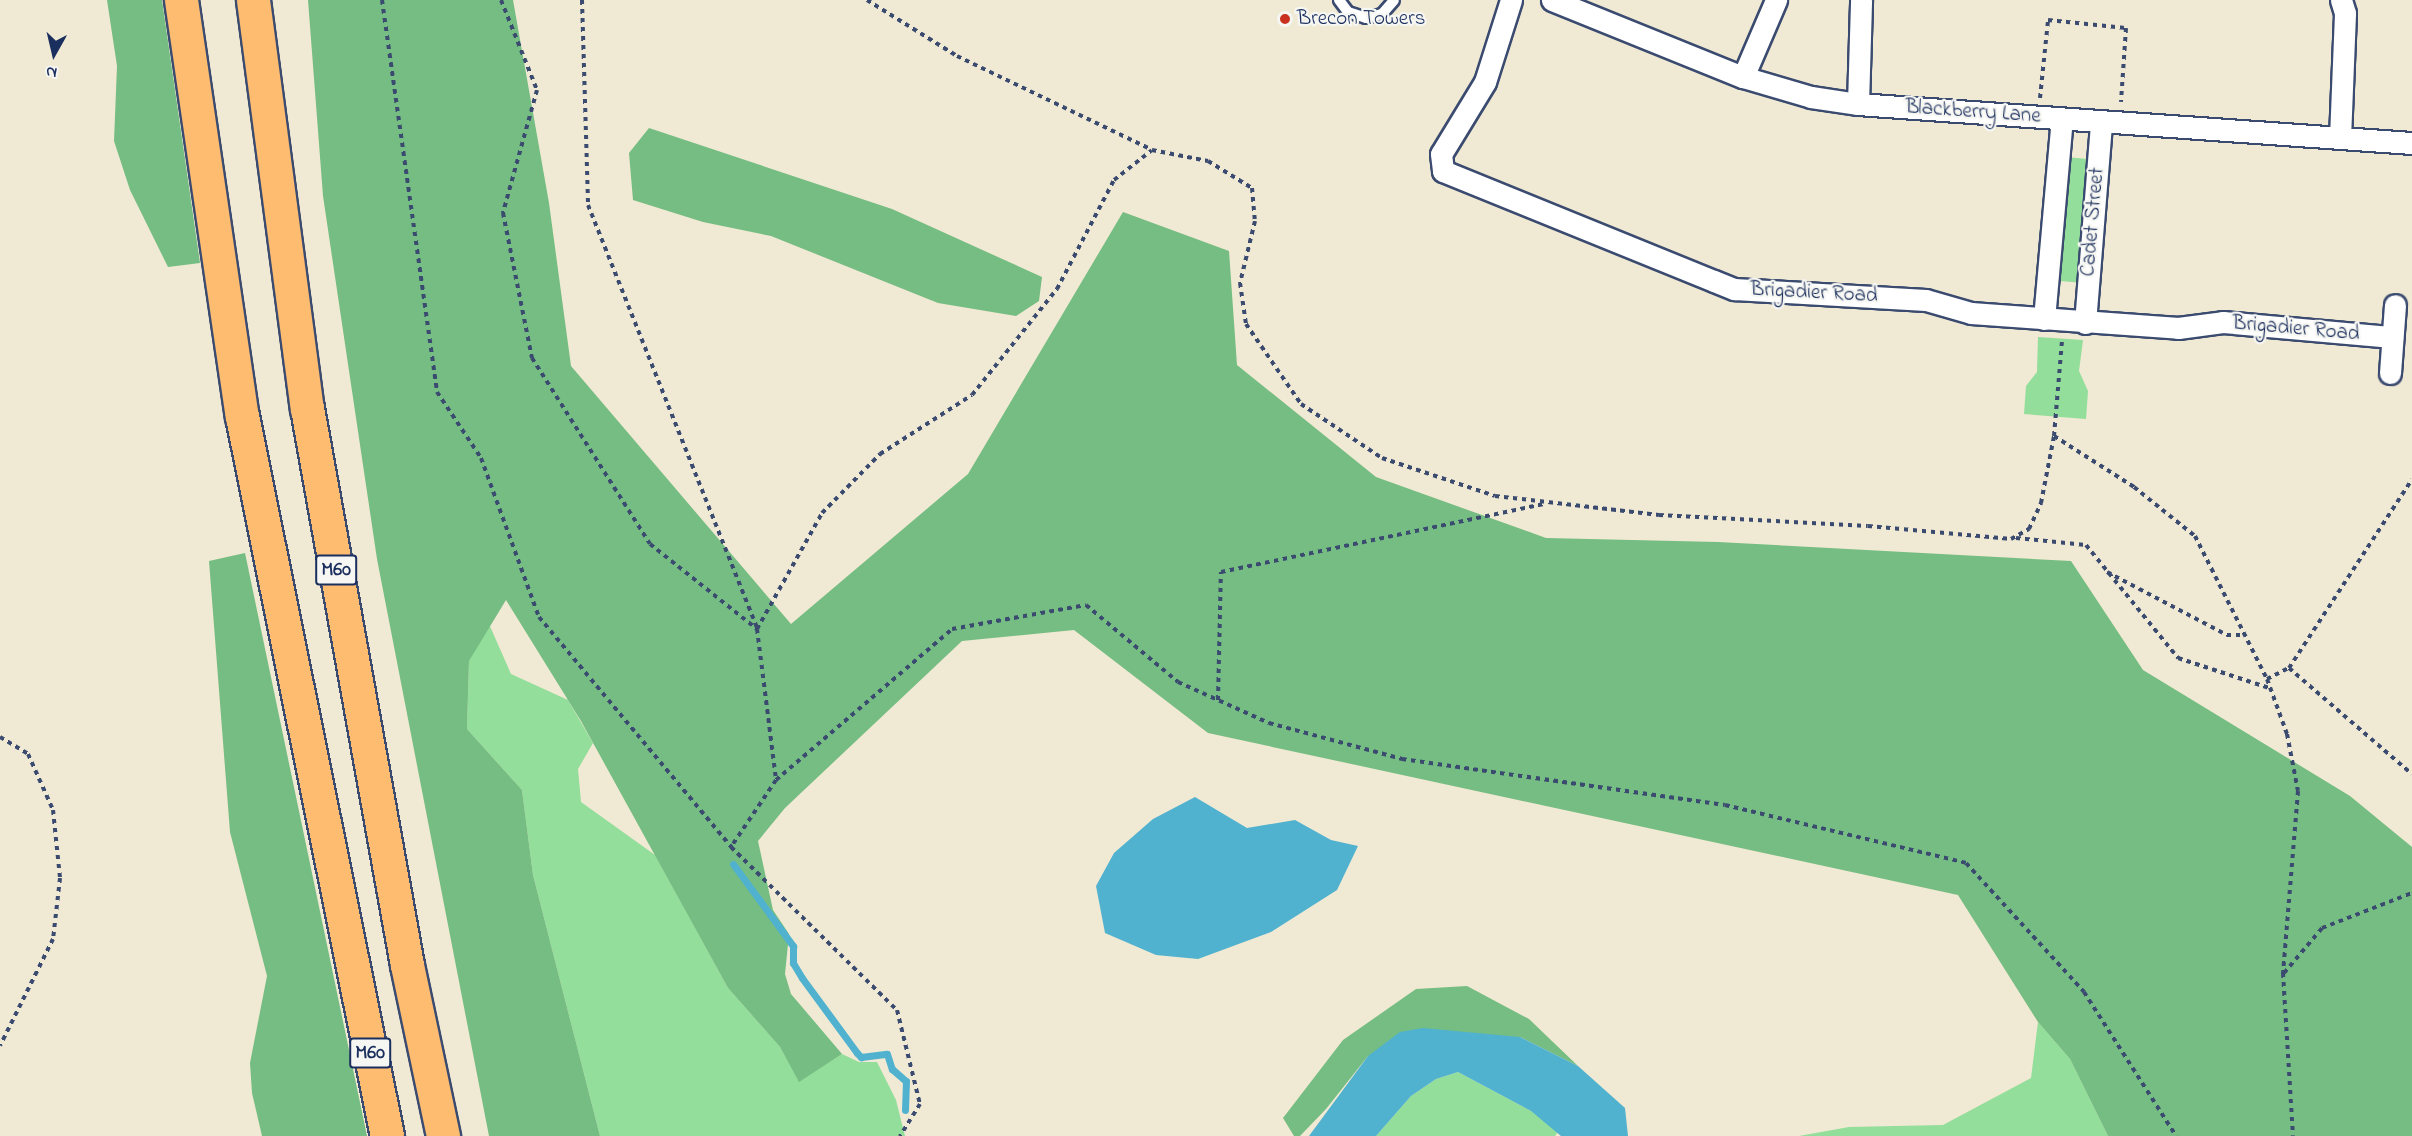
<!DOCTYPE html>
<style>
body{margin:0}
#map{position:relative;width:2412px;height:1136px;overflow:hidden;background:#f0e9d3;font-family:"Indie Flower",sans-serif}
div>[style]{position:absolute}
.green>*{inset:0;background:#92de9a;transform-origin:0 0}
.forest>*{inset:0;background:#75bd82}
.water>*{inset:0;background:#50b2cf}
.stream>*{height:7px;margin:-3.5px;padding:0 3.5px;transform-origin:3.5px;border-radius:3.5px;background:#50b2cf}
.path>*{height:4px;margin-top:-2px;transform-origin:0;background:repeating-linear-gradient(90deg,#3b4b70 0 4.5px,transparent 0 9px)}
.roads{filter:drop-shadow(2px 0 #3b4b70) drop-shadow(-2px 0 #3b4b70) drop-shadow(0 2px #3b4b70) drop-shadow(0 -2px #3b4b70)}
.service>*{height:10px;margin:-5px;padding:0 5px;transform-origin:5px;border-radius:5px;background:#fff}
.minor>*{height:21px;margin:-10.5px;padding:0 10.5px;transform-origin:10.5px;border-radius:10.5px;background:#fff}
.motorway>*{height:33px;margin:-16.5px;padding:0 16.5px;transform-origin:16.5px;border-radius:16.5px;background:#fdbc6f}
.dots>*{width:16px;height:16px;translate:-50% -50%;box-sizing:border-box;border:3px solid #f6f6f2;border-radius:50%}
span{translate:-50% -50%;white-space:nowrap;text-align:center;line-height:1.15;-webkit-text-stroke:4.5px #f6f6f2;paint-order:stroke}
.shield-label span{padding:2px 4px;background:#f6f6f2;border:2px solid;border-radius:4px;-webkit-text-stroke-width:0}
.shield-label{font-size:20px;color:#1b2f5e;font-weight:700}
.poi-label{font-size:21px;color:#1b2f5e}
.left{translate:0 -50%;text-align:left}
.street-label{font-size:21px;color:#1b2f5e}
.north{position:absolute;left:24px;top:24px;width:60px;height:60px;-webkit-text-stroke:4px #f6f6f2;paint-order:stroke;rotate:188deg;font-size:16px;font-weight:700;line-height:24px;text-align:center;color:#1b2f5e}
.north::after{content:'';display:block;margin:auto;width:21px;height:27px;background:#1b2f5e;clip-path:polygon(50% 0,100% 100%,50% 72%,0 100%)}
</style>
<div id="map">
<div class="green">
<div style="left:2066px;top:157px;width:22px;height:124px;rotate:5deg"></div>
<div style="clip-path:polygon(2038px 337px,2083px 340px,2079px 371px,2088px 391px,2086px 419px,2024px 414px,2026px 386px,2037px 372px)"></div>
<div style="clip-path:polygon(489px 624px,511px 674px,568px 700px,593px 743px,578px 769px,581px 802px,655px 855px,728px 988px,780px 1047px,799px 1081px,842px 1054px,859px 1062px,877px 1062px,896px 1100px,905px 1136px,600px 1136px,533px 875px,522px 790px,467px 729px,469px 661px)"></div>
<div style="clip-path:polygon(2038px 1022px,2070px 1059px,2108px 1136px,1799px 1136px,1849px 1127px,1943px 1125px,2031px 1078px)"></div>
<div style="clip-path:polygon(1458px 1072px,1531px 1111px,1558px 1132px,1555px 1136px,1376px 1136px,1411px 1096px,1436px 1079px)"></div>
</div>
<div class="forest">
<div style="clip-path:polygon(107px 0,162px 0,200px 263px,168px 267px,130px 190px,114px 141px,117px 66px)"></div>
<div style="clip-path:polygon(308px 0,513px 0,549px 203px,571px 366px,791px 624px,968px 474px,1123px 212px,1229px 251px,1237px 365px,1376px 477px,1546px 538px,1718px 542px,2071px 561px,2143px 670px,2350px 796px,2412px 847px,2412px 1136px,2108px 1136px,2070px 1059px,2038px 1022px,1958px 895px,1208px 733px,1074px 630px,962px 641px,785px 808px,758px 841px,773px 910px,789px 934px,785px 974px,791px 994px,842px 1054px,799px 1082px,780px 1047px,728px 988px,581px 721px,506px 600px,469px 661px,467px 729px,522px 790px,533px 875px,600px 1136px,489px 1136px,377px 559px,323px 196px)"></div>
<div style="clip-path:polygon(649px 128px,892px 209px,1042px 277px,1039px 301px,1016px 316px,938px 303px,771px 236px,703px 222px,633px 200px,629px 153px)"></div>
<div style="clip-path:polygon(245px 553px,367px 1136px,262px 1136px,252px 1093px,250px 1063px,267px 976px,230px 832px,209px 561px)"></div>
<div style="clip-path:polygon(1467px 986px,1529px 1019px,1578px 1066px,1520px 1037px,1368px 1056px,1326px 1109px,1300px 1136px,1294px 1136px,1283px 1118px,1343px 1040px,1416px 989px)"></div>
</div>
<div class="water">
<div style="clip-path:polygon(1195px 797px,1247px 828px,1295px 820px,1331px 840px,1358px 846px,1337px 890px,1271px 932px,1198px 959px,1156px 955px,1105px 933px,1096px 886px,1114px 853px,1153px 819px)"></div>
<div style="clip-path:polygon(1423px 1028px,1520px 1037px,1578px 1066px,1625px 1108px,1628px 1136px,1561px 1136px,1531px 1111px,1458px 1072px,1436px 1079px,1411px 1096px,1376px 1136px,1309px 1136px,1368px 1056px,1400px 1032px)"></div>
</div>
<div class="stream">
<div style="left:733px;top:864px;width:102px;rotate:53.8deg"></div>
<div style="left:793px;top:946px;width:17px;rotate:90deg"></div>
<div style="left:793px;top:963px;width:17px;rotate:59deg"></div>
<div style="left:802px;top:978px;width:93px;rotate:53.7deg"></div>
<div style="left:857px;top:1053px;width:6px;rotate:45deg"></div>
<div style="left:861px;top:1057px;width:26px;rotate:-7deg"></div>
<div style="left:887px;top:1054px;width:16px;rotate:72deg"></div>
<div style="left:892px;top:1069px;width:18px;rotate:41deg"></div>
<div style="left:906px;top:1081px;width:29px;rotate:92deg"></div>
</div>
<div class="path">
<div style="left:382px;top:0;width:396px;rotate:82deg"></div>
<div style="left:437px;top:392px;width:79px;rotate:56.3deg"></div>
<div style="left:481px;top:458px;width:169px;rotate:70deg"></div>
<div style="left:539px;top:617px;width:300px;rotate:50.1deg"></div>
<div style="left:731px;top:847px;width:233px;rotate:44.5deg"></div>
<div style="left:897px;top:1010px;width:97px;rotate:76.3deg"></div>
<div style="left:920px;top:1104px;width:38px;rotate:122deg"></div>
<div style="left:501px;top:0;width:97px;rotate:68.2deg"></div>
<div style="left:537px;top:90px;width:128px;rotate:105.5deg"></div>
<div style="left:503px;top:213px;width:148px;rotate:78.7deg"></div>
<div style="left:532px;top:358px;width:220px;rotate:57.6deg"></div>
<div style="left:650px;top:544px;width:137px;rotate:38.5deg"></div>
<div style="left:757px;top:629px;width:152px;rotate:82.8deg"></div>
<div style="left:776px;top:780px;width:81px;rotate:123.9deg"></div>
<div style="left:582px;top:0;width:205px;rotate:88.3deg"></div>
<div style="left:588px;top:205px;width:456px;rotate:68.2deg"></div>
<div style="left:867px;top:0;width:106px;rotate:31.9deg"></div>
<div style="left:957px;top:56px;width:216px;rotate:25.7deg"></div>
<div style="left:1152px;top:150px;width:57px;rotate:11.1deg"></div>
<div style="left:1208px;top:161px;width:52px;rotate:31.5deg"></div>
<div style="left:1252px;top:188px;width:33px;rotate:85deg"></div>
<div style="left:1255px;top:221px;width:64px;rotate:103.6deg"></div>
<div style="left:1240px;top:283px;width:41px;rotate:81.7deg"></div>
<div style="left:1246px;top:324px;width:97px;rotate:55.5deg"></div>
<div style="left:1301px;top:404px;width:97px;rotate:33.7deg"></div>
<div style="left:1382px;top:458px;width:119px;rotate:18.6deg"></div>
<div style="left:1495px;top:496px;width:165px;rotate:6.6deg"></div>
<div style="left:1659px;top:515px;width:209px;rotate:3deg"></div>
<div style="left:1868px;top:526px;width:144px;rotate:5.2deg"></div>
<div style="left:2011px;top:539px;width:21px;rotate:-29deg"></div>
<div style="left:2029px;top:529px;width:29px;rotate:-65deg"></div>
<div style="left:2041px;top:503px;width:68px;rotate:-79deg"></div>
<div style="left:2054px;top:436px;width:96px;rotate:-85.2deg"></div>
<div style="left:2040px;top:98px;width:78px;rotate:-84.1deg"></div>
<div style="left:2048px;top:20px;width:78px;rotate:5.9deg"></div>
<div style="left:2126px;top:28px;width:74px;rotate:93.9deg"></div>
<div style="left:2054px;top:436px;width:95px;rotate:32.5deg"></div>
<div style="left:2134px;top:487px;width:78px;rotate:38.8deg"></div>
<div style="left:2195px;top:536px;width:160px;rotate:63.3deg"></div>
<div style="left:2267px;top:679px;width:59px;rotate:70deg"></div>
<div style="left:2287px;top:734px;width:58px;rotate:79.1deg"></div>
<div style="left:2298px;top:791px;width:183px;rotate:94.7deg"></div>
<div style="left:2283px;top:973px;width:163px;rotate:86.5deg"></div>
<div style="left:2016px;top:538px;width:70px;rotate:5.7deg"></div>
<div style="left:2086px;top:545px;width:146px;rotate:50.8deg"></div>
<div style="left:2178px;top:658px;width:96px;rotate:18.2deg"></div>
<div style="left:2107px;top:572px;width:136px;rotate:27.7deg"></div>
<div style="left:2227px;top:635px;width:19px"></div>
<div style="left:757px;top:629px;width:133px;rotate:-60.7deg"></div>
<div style="left:822px;top:513px;width:83px;rotate:-45.5deg"></div>
<div style="left:880px;top:454px;width:109px;rotate:-32.7deg"></div>
<div style="left:972px;top:395px;width:136px;rotate:-51.3deg"></div>
<div style="left:1057px;top:289px;width:123px;rotate:-62.4deg"></div>
<div style="left:1114px;top:180px;width:48px;rotate:-38.3deg"></div>
<div style="left:2289px;top:668px;width:225px;rotate:-56.9deg"></div>
<div style="left:2267px;top:679px;width:25px;rotate:-27deg"></div>
<div style="left:2289px;top:668px;width:162px;rotate:40.8deg"></div>
<div style="left:1218px;top:700px;width:128px;rotate:-88.7deg"></div>
<div style="left:1221px;top:572px;width:330px;rotate:-11.9deg"></div>
<div style="left:0;top:737px;width:33px;rotate:31deg"></div>
<div style="left:28px;top:754px;width:61px;rotate:65.9deg"></div>
<div style="left:53px;top:810px;width:68px;rotate:84.1deg"></div>
<div style="left:60px;top:878px;width:61px;rotate:96.5deg"></div>
<div style="left:53px;top:939px;width:119px;rotate:116.4deg"></div>
<div style="left:776px;top:780px;width:232px;rotate:-40.6deg"></div>
<div style="left:952px;top:629px;width:136px;rotate:-10.2deg"></div>
<div style="left:1086px;top:605px;width:120px;rotate:39.9deg"></div>
<div style="left:1178px;top:682px;width:100px;rotate:24.3deg"></div>
<div style="left:1269px;top:723px;width:138px;rotate:15.1deg"></div>
<div style="left:1402px;top:759px;width:326px;rotate:8.1deg"></div>
<div style="left:1725px;top:805px;width:248px;rotate:13.5deg"></div>
<div style="left:1966px;top:863px;width:175px;rotate:47.5deg"></div>
<div style="left:2084px;top:992px;width:171px;rotate:57.4deg"></div>
<div style="left:2284px;top:973px;width:59px;rotate:-49.8deg"></div>
<div style="left:2322px;top:928px;width:97px;rotate:-21.3deg"></div>
</div>
<div class="roads">
<div class="service">
<div style="left:1339px;top:0;width:15px;rotate:53deg"></div>
<div style="left:1348px;top:12px;width:19px;rotate:18deg"></div>
<div style="left:1366px;top:18px;width:16px;rotate:-14deg"></div>
<div style="left:1382px;top:14px;width:18px;rotate:-49deg"></div>
</div>
<div class="minor">
<div style="left:1511px;top:0;width:86px;rotate:107.6deg"></div>
<div style="left:1485px;top:82px;width:84px;rotate:121.4deg"></div>
<div style="left:1441px;top:154px;width:17px;rotate:83deg"></div>
<div style="left:1443px;top:171px;width:292px;rotate:22.1deg"></div>
<div style="left:1714px;top:281px;width:22px;rotate:22deg"></div>
<div style="left:1734px;top:289px;width:192px;rotate:3.3deg"></div>
<div style="left:1926px;top:300px;width:47px;rotate:16.1deg"></div>
<div style="left:1971px;top:313px;width:208px;rotate:4.1deg"></div>
<div style="left:2178px;top:328px;width:45px;rotate:-7.6deg"></div>
<div style="left:2223px;top:322px;width:170px;rotate:5.1deg"></div>
<div style="left:1552px;top:0;width:206px;rotate:22deg"></div>
<div style="left:1743px;top:77px;width:71px;rotate:16.4deg"></div>
<div style="left:1811px;top:97px;width:48px;rotate:8.5deg"></div>
<div style="left:1858px;top:104px;width:555px;rotate:4.03deg"></div>
<div style="left:1743px;top:77px;width:84px;rotate:-66.8deg"></div>
<div style="left:1858px;top:104px;width:104px;rotate:-88.3deg"></div>
<div style="left:2340px;top:138px;width:125px;rotate:-87.7deg"></div>
<div style="left:2345px;top:13px;width:14px;rotate:-107deg"></div>
<div style="left:2044px;top:319px;width:201px;rotate:-84.9deg"></div>
<div style="left:2085px;top:323px;width:202px;rotate:-85.4deg"></div>
<div style="left:2390px;top:373px;width:68px;rotate:-85.8deg"></div>
</div>
<div class="motorway">
<div style="left:181px;top:0;width:420px;rotate:81.7deg"></div>
<div style="left:242px;top:416px;width:734px;rotate:78.61deg"></div>
<div style="left:253px;top:0;width:412px;rotate:82.5deg"></div>
<div style="left:307px;top:408px;width:566px;rotate:79.82deg"></div>
<div style="left:407px;top:965px;width:175px;rotate:78.1deg"></div>
</div>
</div>
<div class="dots">
<div style="left:1285px;top:19px;background:#c8321e"></div>
</div>
<div class="shield-label">
<span style="left:336px;top:570px">M60</span>
<span style="left:370px;top:1053px">M60</span>
</div>
<div class="poi-label">
<span class="left" style="left:1297px;top:19px">Brecon Towers</span>
</div>
<div class="street-label">
<span style="left:1973px;top:112px;rotate:4deg">Blackberry Lane</span>
<span style="left:2093px;top:222px;rotate:-85deg">Cadet Street</span>
<span style="left:1814px;top:293px;rotate:3deg">Brigadier Road</span>
<span style="left:2296px;top:329px;rotate:5deg">Brigadier Road</span>
</div>
<div class="north">N</div>
</div>
